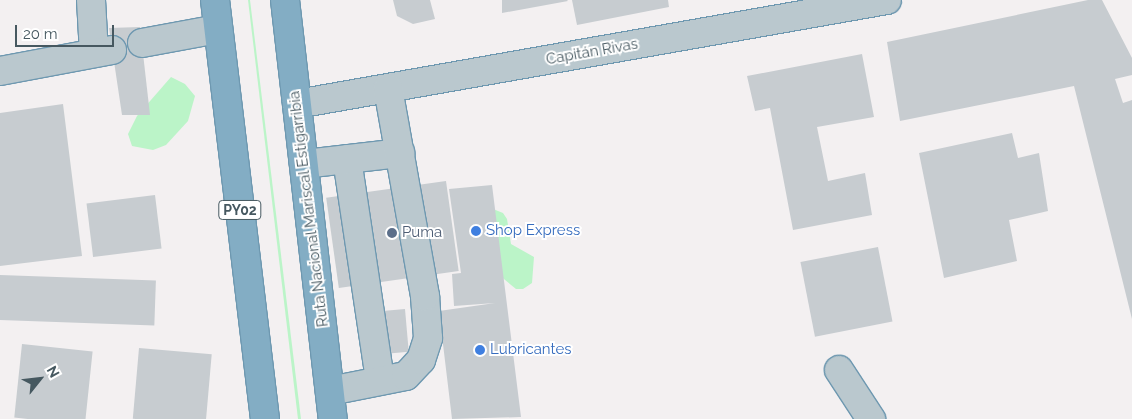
<!DOCTYPE html>
<meta charset="utf-8">
<style>
body{margin:0}
#map{position:relative;width:1132px;height:419px;overflow:hidden;background:#f3f0f1;font-family:Raleway,sans-serif}
div>[style]{position:absolute}
.green>*{inset:0;background:#bbf4c8}
.building>*{inset:0;background:#c7ccd0;transform-origin:0 0}
.roads{filter:drop-shadow(1px 0 #6e98b0) drop-shadow(-1px 0 #6e98b0) drop-shadow(0 1px #6e98b0) drop-shadow(0 -1px #6e98b0)}
.minor>*{height:28px;margin:-14px;padding:0 14px;transform-origin:14px;border-radius:14px;background:#bac8ce}
.highway>*{height:28px;margin:-14px;padding:0 14px;transform-origin:14px;border-radius:14px;background:#83adc4}
.dots>*{width:14px;height:14px;translate:-50% -50%;box-sizing:border-box;border:2px solid #fff;border-radius:50%}
span{translate:-50% -50%;white-space:nowrap;text-align:center;line-height:1.15;-webkit-text-stroke:4px #fff;paint-order:stroke}
.shield-label span{padding:1px 4px;background:#fff;border:1px solid;border-radius:4px;-webkit-text-stroke-width:0}
.shield-label{font-size:14px;color:#465860;font-weight:700}
.street-label{font-size:15px;color:#465860}
.shop-label{font-size:15px;color:#366cbe}
.left{translate:0 -50%;text-align:left}
.service-label{font-size:15px;color:#4e5e75}
.north{position:absolute;left:15px;top:354px;width:50px;height:50px;-webkit-text-stroke:4px #fff;paint-order:stroke;rotate:61deg;font-size:14px;font-weight:700;line-height:20px;text-align:center;color:#465860}
.north::after{content:'';display:block;margin:auto;width:18px;height:22px;background:#465860;clip-path:polygon(50% 0,100% 100%,50% 72%,0 100%)}
.scale{position:absolute;left:15px;top:25px;width:99px;height:22px;box-sizing:border-box;border:2px solid #465860;border-top:0;padding-left:6px;font-size:15px;line-height:18px;white-space:nowrap;color:#465860;-webkit-text-stroke:4px #fff;paint-order:stroke}
</style>
<div id="map">
<div class="green">
<div style="clip-path:polygon(248px 0,250px 0,301px 419px,298px 419px)"></div>
<div style="clip-path:polygon(171px 77px,185px 84px,195px 96px,188px 121px,166px 145px,153px 150px,132px 146px,128px 134px,137px 116px)"></div>
<div style="clip-path:polygon(493px 209px,503px 213px,507px 219px,511px 244px,534px 257px,532px 283px,523px 289px,516px 289px,499px 275px)"></div>
</div>
<div class="building">
<div style="clip-path:polygon(393px 0,430px 0,435px 19px,413px 24px,397px 16px)"></div>
<div style="clip-path:polygon(502px 0,567px 0,568px 1px,502px 13px)"></div>
<div style="clip-path:polygon(572px 0,668px 0,669px 7px,577px 25px)"></div>
<div style="clip-path:polygon(1088px 0,1102px 0,1132px 58px,1132px 75px,1115px 79px,1123px 103px,1132px 100px,1132px 319px,1074px 86px,900px 121px,887px 42px)"></div>
<div style="clip-path:polygon(140px 27px,150px 115px,122px 115px,109px 28px)"></div>
<div style="clip-path:polygon(862px 54px,874px 117px,817px 127px,828px 181px,865px 173px,872px 215px,793px 230px,770px 108px,755px 111px,747px 76px)"></div>
<div style="clip-path:polygon(63px 104px,82px 256px,0 266px,0 113px)"></div>
<div style="clip-path:polygon(1012px 133px,1018px 158px,1039px 153px,1048px 211px,1009px 220px,1017px 261px,944px 278px,919px 153px)"></div>
<div style="left:446px;top:181px;width:91px;height:121px;rotate:82deg"></div>
<div style="clip-path:polygon(492px 185px,521px 417px,452px 419px,439px 311px,495px 303px,454px 306px,452px 274px,461px 273px,449px 189px)"></div>
<div style="left:155px;top:195px;width:54px;height:69px;rotate:83deg"></div>
<div style="left:878px;top:247px;width:76px;height:79px;rotate:79deg"></div>
<div style="left:0;top:275px;width:156px;height:45px;rotate:2deg"></div>
<div style="left:405px;top:309px;width:43px;height:42px;rotate:85deg"></div>
<div style="left:22px;top:344px;width:71px;height:74px;rotate:6deg"></div>
<div style="left:139px;top:348px;width:73px;height:71px;rotate:5deg"></div>
</div>
<div class="roads">
<div class="minor">
<div style="left:91px;top:0;width:53px;rotate:86.8deg"></div>
<div style="left:142px;top:43px;width:77px;rotate:-10.4deg"></div>
<div style="left:0;top:71px;width:114px;rotate:-10.6deg"></div>
<div style="left:297px;top:104px;width:599px;rotate:-10deg"></div>
<div style="left:347px;top:159px;width:224px;rotate:81.5deg"></div>
<div style="left:304px;top:164px;width:97px;rotate:-6.5deg"></div>
<div style="left:839px;top:370px;width:59px;rotate:56.9deg"></div>
<div style="left:330px;top:391px;width:77px;rotate:-11.2deg"></div>
<div style="left:406px;top:376px;width:22px;rotate:-47deg"></div>
<div style="left:421px;top:360px;width:23px;rotate:-72deg"></div>
<div style="left:428px;top:338px;width:42px;rotate:-94.1deg"></div>
<div style="left:425px;top:296px;width:211px;rotate:-100.1deg"></div>
</div>
<div class="highway">
<div style="left:215px;top:0;width:422px;rotate:83.2deg"></div>
<div style="left:285px;top:0;width:422px;rotate:83.5deg"></div>
</div>
</div>
<div class="dots">
<div style="left:476px;top:231px;background:#3f7fe0"></div>
<div style="left:392px;top:233px;background:#5c6f8a"></div>
<div style="left:480px;top:350px;background:#3f7fe0"></div>
</div>
<div class="shield-label">
<span style="left:240px;top:210px">PY02</span>
</div>
<div class="street-label">
<span style="left:592px;top:52px;rotate:-10deg">Capitán Rivas</span>
<span style="left:309px;top:209px;rotate:-97deg">Ruta Nacional Mariscal Estigarribia</span>
</div>
<div class="shop-label">
<span class="left" style="left:486px;top:231px">Shop Express</span>
<span class="left" style="left:490px;top:350px">Lubricantes</span>
</div>
<div class="service-label">
<span class="left" style="left:402px;top:233px">Puma</span>
</div>
<div class="north">N</div>
<div class="scale">20 m</div>
</div>
